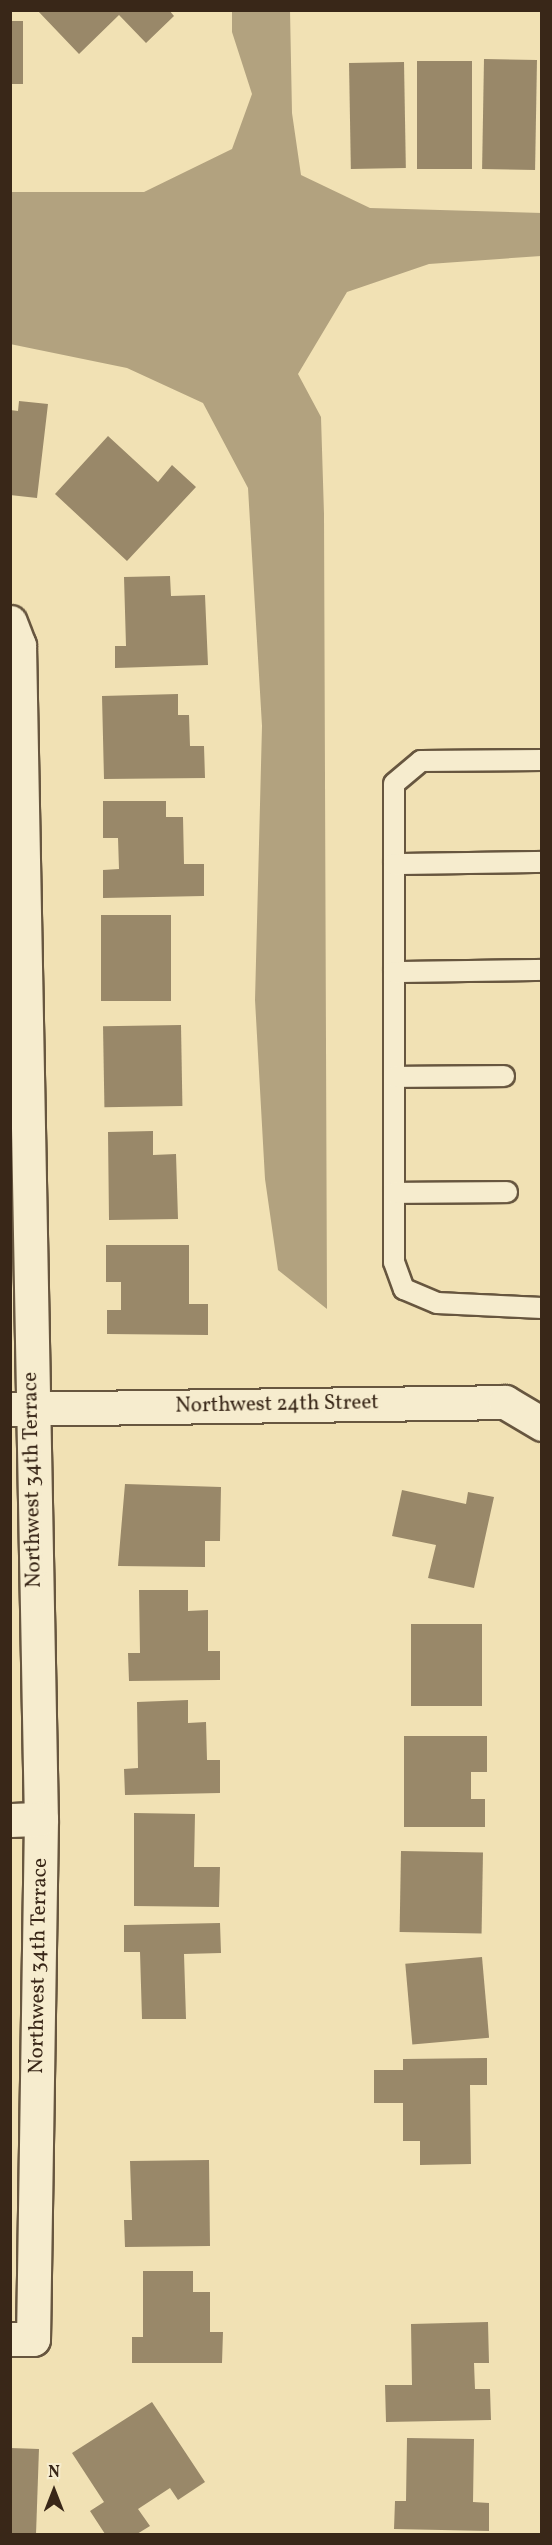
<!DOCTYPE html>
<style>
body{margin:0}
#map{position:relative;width:552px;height:2545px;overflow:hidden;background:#f1e1b4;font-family:Vollkorn,serif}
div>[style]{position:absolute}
.water>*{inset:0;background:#b2a27f}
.building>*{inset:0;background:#998869;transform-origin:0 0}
.roads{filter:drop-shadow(2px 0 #67563f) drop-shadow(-2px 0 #67563f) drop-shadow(0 2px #67563f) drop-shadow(0 -2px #67563f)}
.service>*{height:20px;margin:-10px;padding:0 10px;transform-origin:10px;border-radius:10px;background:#f6ecce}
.minor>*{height:33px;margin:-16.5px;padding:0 16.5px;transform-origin:16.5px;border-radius:16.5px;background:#f6ecce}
span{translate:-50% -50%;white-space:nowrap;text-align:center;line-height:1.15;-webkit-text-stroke:4.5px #f6ecce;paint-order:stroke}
.street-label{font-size:21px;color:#392718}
.frame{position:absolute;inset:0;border:12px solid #392718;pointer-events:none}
.north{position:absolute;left:24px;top:2461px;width:60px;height:60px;-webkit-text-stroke:4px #f6ecce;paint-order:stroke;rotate:0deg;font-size:16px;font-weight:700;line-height:24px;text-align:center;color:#392718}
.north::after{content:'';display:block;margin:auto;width:21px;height:27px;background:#392718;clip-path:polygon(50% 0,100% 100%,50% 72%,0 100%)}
</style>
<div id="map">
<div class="water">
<div style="clip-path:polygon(290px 10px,292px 113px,301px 175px,370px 208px,542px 213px,541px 256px,429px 264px,347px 292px,298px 374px,321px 417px,324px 514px,327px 1309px,278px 1270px,265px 1179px,255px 1000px,262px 726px,248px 488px,203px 403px,127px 368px,10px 344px,11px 192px,144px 192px,232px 149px,252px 94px,232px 32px,232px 11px)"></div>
</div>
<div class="building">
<div style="clip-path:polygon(37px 10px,169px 10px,174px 16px,146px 43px,119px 15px,79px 54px)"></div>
<div style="left:10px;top:21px;width:13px;height:63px"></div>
<div style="left:484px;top:59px;width:53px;height:110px;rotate:1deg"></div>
<div style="left:417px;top:61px;width:55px;height:108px"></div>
<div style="left:404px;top:62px;width:106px;height:55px;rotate:89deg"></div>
<div style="clip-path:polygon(19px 401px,48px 404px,37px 498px,10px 495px,10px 410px,18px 411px)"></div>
<div style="clip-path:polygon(108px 436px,158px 482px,172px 465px,196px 487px,127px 561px,55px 494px)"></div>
<div style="clip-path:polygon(170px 576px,171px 596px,205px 595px,208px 665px,115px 668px,115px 646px,126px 646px,124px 577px)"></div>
<div style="clip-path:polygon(178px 694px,178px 715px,189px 715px,190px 746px,204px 746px,205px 778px,104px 779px,102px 696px)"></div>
<div style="clip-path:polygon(103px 801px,166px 801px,166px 817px,183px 817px,184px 864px,204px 864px,204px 896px,103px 898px,103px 870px,119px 869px,118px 838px,103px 838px)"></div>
<div style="left:171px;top:915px;width:86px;height:70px;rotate:90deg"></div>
<div style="left:181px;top:1025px;width:81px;height:78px;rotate:89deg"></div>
<div style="clip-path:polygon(153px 1131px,153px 1155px,176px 1154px,178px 1219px,109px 1220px,108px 1132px)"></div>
<div style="clip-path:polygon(106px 1245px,189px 1245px,189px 1304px,208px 1304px,208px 1335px,107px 1334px,107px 1310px,121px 1310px,121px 1282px,106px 1282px)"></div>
<div style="clip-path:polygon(125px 1484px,221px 1487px,220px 1541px,205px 1541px,205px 1567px,118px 1566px)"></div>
<div style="clip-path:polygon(402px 1490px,466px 1504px,468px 1492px,494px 1497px,474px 1588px,428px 1578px,436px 1545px,392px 1536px)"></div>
<div style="clip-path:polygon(139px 1590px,188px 1590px,188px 1611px,208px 1610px,208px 1651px,220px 1651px,220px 1680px,129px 1681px,128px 1653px,140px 1653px)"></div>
<div style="left:411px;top:1624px;width:71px;height:82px"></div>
<div style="clip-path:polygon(188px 1700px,188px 1723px,206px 1722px,207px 1760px,220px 1760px,220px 1793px,125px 1795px,124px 1769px,138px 1768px,137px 1702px)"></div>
<div style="clip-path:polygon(404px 1736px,487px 1736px,487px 1772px,471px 1772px,471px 1799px,485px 1799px,485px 1827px,404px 1827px)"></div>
<div style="clip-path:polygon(134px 1813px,195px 1814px,194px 1867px,220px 1867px,219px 1907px,134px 1906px)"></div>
<div style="left:401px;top:1851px;width:82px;height:81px;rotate:1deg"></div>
<div style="clip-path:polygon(220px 1923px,221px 1953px,184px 1954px,186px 2019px,142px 2019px,140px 1952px,124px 1952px,124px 1925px)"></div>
<div style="left:482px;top:1957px;width:81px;height:77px;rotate:85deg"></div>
<div style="clip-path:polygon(487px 2058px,487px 2085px,470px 2085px,471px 2164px,420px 2165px,420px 2141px,403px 2141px,403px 2103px,374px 2103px,374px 2070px,403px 2070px,403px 2059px)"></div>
<div style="clip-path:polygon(209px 2160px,210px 2246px,125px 2247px,124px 2220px,132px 2220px,130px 2161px)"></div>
<div style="clip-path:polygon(143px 2271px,193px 2271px,193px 2292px,210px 2292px,210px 2332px,223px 2332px,222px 2363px,132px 2363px,132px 2337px,143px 2337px)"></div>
<div style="clip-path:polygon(488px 2322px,489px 2363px,474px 2363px,475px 2389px,490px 2389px,491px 2420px,386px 2422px,385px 2385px,412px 2385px,411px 2324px)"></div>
<div style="clip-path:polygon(152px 2402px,205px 2482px,178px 2500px,170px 2488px,138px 2509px,150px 2526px,137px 2534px,105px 2534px,90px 2511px,104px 2502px,72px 2453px)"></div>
<div style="clip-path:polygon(407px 2438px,474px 2439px,473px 2502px,489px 2503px,489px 2531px,394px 2529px,395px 2501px,406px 2501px)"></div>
<div style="left:10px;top:2448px;width:29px;height:86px;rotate:2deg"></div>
</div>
<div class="roads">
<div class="service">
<div style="left:542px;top:760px;width:121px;rotate:179.5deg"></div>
<div style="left:421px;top:761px;width:35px;rotate:140deg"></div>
<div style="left:394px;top:784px;width:478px;rotate:90deg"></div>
<div style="left:394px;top:1262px;width:29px;rotate:70deg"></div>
<div style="left:404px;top:1289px;width:36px;rotate:23deg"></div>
<div style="left:437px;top:1303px;width:105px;rotate:2.7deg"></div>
<div style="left:394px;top:864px;width:148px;rotate:-0.8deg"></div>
<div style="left:394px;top:972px;width:148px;rotate:-0.8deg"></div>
<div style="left:394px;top:1077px;width:110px;rotate:-0.5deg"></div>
<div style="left:394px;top:1193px;width:113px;rotate:-0.5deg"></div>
</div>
<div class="minor">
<div style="left:10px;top:622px;width:25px;rotate:69deg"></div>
<div style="left:19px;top:645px;width:1174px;rotate:88.93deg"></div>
<div style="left:41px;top:1819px;width:520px;rotate:90.88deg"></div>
<div style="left:33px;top:2339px;width:23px;rotate:180deg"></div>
<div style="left:11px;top:1409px;width:494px;rotate:-0.8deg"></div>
<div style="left:505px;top:1402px;width:43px;rotate:30.7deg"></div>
<div style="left:10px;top:1820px;width:31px;rotate:-2deg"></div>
</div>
</div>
<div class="street-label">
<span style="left:277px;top:1405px;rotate:-1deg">Northwest 24th Street</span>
<span style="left:33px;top:1480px;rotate:-91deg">Northwest 34th Terrace</span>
<span style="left:39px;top:1966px;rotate:-89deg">Northwest 34th Terrace</span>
</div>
<div class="frame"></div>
<div class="north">N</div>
</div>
